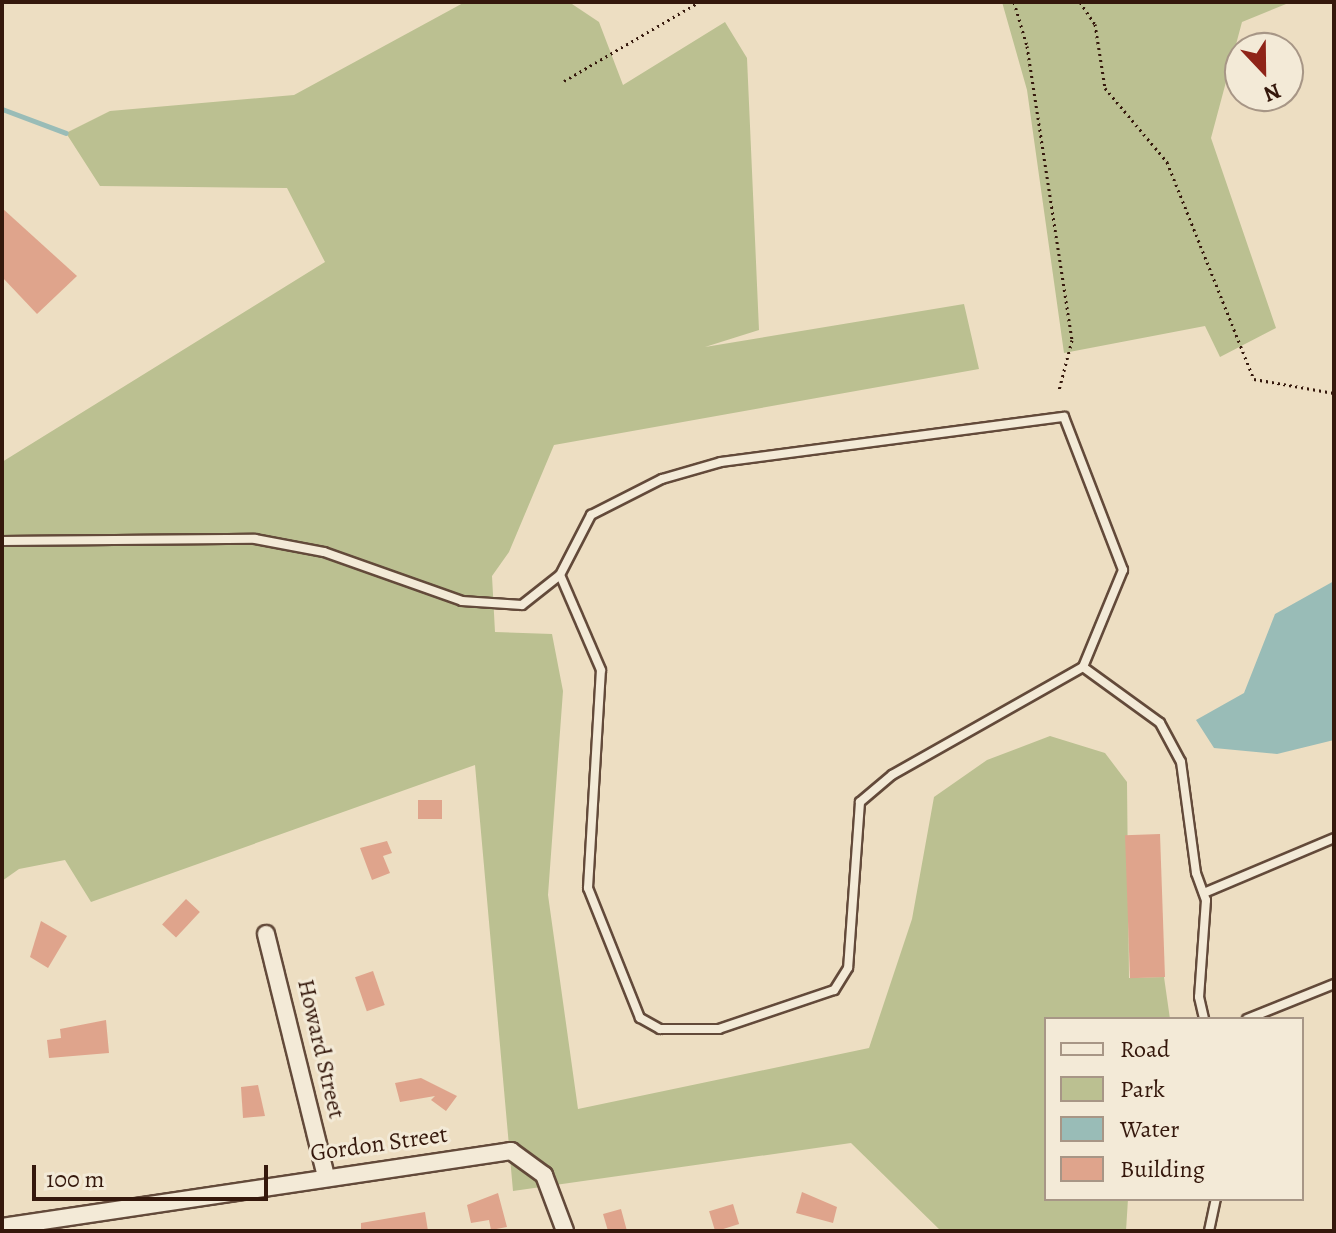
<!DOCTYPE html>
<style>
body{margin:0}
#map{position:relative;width:1336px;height:1233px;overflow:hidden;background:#eddec2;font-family:Alegreya,serif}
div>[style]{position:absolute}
.green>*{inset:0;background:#bbc091}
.water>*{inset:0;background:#99bcb7}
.stream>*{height:5px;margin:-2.5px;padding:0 2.5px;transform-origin:2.5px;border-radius:2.5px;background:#99bcb7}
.building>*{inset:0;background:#dfa48c;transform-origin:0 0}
.path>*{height:3px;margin-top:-1.5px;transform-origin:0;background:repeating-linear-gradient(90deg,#35180c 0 2px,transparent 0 6px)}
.roads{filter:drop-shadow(2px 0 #634a3a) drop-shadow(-2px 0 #634a3a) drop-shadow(0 2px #634a3a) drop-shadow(0 -2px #634a3a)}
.lane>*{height:8px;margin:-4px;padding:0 4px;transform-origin:4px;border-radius:4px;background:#f3ead7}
.street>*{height:16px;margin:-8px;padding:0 8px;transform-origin:8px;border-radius:8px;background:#f3ead7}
span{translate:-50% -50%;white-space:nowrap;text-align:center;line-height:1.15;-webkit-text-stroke:6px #f3ead7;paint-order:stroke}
.street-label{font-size:24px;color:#35180c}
.frame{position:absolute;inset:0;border:4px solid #35180c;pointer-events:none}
.legend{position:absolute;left:1044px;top:1017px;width:260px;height:184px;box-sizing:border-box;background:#f3ead7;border:2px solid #a79686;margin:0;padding:10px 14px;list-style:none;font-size:24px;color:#35180c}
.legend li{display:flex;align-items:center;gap:16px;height:40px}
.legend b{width:40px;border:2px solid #a79686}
.north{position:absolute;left:1224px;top:32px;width:80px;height:80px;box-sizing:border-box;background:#f3ead7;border:2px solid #a79686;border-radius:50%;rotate:158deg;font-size:22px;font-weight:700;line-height:32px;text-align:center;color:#35180c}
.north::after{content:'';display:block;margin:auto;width:28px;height:36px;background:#8f2418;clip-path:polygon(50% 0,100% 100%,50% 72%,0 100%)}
.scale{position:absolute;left:32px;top:1165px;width:236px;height:36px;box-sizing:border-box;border:4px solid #35180c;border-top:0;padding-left:10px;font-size:24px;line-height:28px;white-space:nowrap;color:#35180c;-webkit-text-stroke:6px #f3ead7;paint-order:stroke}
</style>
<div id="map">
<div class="green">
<div style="clip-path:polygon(465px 2px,569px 2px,599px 22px,623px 85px,725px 22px,747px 58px,759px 330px,705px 347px,964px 304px,979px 369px,554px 445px,509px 552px,492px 576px,495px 632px,552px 634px,563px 691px,548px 895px,578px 1109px,869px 1048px,912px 919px,934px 797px,987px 760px,1050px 736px,1105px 753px,1127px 782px,1129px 978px,1164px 977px,1170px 1019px,1046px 1019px,1046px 1199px,1128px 1199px,1126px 1231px,941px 1231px,851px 1143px,513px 1191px,475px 765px,91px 902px,65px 860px,19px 869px,2px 881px,2px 462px,325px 262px,287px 188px,100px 186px,66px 133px,110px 111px,294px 95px)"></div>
<div style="clip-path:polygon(1002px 2px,1291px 2px,1242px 22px,1211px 138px,1276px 328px,1220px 357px,1205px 326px,1064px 353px,1027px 90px)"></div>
</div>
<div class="water">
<div style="clip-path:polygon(1334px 581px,1334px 740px,1277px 754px,1214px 748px,1196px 720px,1244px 693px,1275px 614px)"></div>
</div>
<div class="stream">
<div style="left:2px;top:109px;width:68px;rotate:20.6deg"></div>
</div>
<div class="building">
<div style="clip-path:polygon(2px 208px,77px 276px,37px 314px,2px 277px)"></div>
<div style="left:418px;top:800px;width:24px;height:19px"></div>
<div style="left:1160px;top:834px;width:143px;height:35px;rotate:88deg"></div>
<div style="clip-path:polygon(387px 841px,392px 853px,383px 856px,390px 873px,372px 880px,360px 848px)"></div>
<div style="left:186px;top:899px;width:19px;height:35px;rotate:43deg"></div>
<div style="clip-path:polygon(41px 921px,67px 936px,48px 968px,30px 957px)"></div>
<div style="left:373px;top:971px;width:36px;height:19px;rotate:71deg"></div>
<div style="clip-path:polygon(106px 1020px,109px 1053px,49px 1058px,47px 1040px,61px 1038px,60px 1029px)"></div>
<div style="clip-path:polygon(421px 1078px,457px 1096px,446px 1111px,431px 1100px,435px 1096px,400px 1102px,395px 1083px)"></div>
<div style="clip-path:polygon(258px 1085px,265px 1116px,243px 1118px,241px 1087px)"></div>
<div style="clip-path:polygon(802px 1192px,837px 1207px,833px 1223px,796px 1213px)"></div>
<div style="clip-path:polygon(498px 1193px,507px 1227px,491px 1230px,489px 1220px,471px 1223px,467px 1205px)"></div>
<div style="left:733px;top:1204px;width:21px;height:25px;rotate:73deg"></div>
<div style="clip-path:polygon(621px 1209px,627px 1231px,608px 1231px,603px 1214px)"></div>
<div style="clip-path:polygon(425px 1212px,428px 1231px,361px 1231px,361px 1223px)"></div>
</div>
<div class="path">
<div style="left:1014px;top:2px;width:46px;rotate:73.5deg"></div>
<div style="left:1027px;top:46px;width:297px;rotate:81.3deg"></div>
<div style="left:1072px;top:340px;width:52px;rotate:104.6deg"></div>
<div style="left:1080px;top:2px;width:27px;rotate:56deg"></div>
<div style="left:1095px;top:24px;width:65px;rotate:81.1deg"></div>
<div style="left:1105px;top:88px;width:97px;rotate:50deg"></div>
<div style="left:1167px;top:162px;width:234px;rotate:68.2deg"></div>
<div style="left:1254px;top:379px;width:81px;rotate:9.9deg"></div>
<div style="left:564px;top:81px;width:156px;rotate:-30.3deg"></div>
</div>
<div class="roads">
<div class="lane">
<div style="left:2px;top:541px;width:253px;rotate:-0.5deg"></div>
<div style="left:255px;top:539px;width:70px;rotate:10.7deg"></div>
<div style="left:324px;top:552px;width:146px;rotate:19.5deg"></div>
<div style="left:462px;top:601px;width:60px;rotate:3.8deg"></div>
<div style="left:522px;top:605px;width:48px;rotate:-38.3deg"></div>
<div style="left:560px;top:575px;width:68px;rotate:-62.7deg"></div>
<div style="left:591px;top:515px;width:80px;rotate:-26.9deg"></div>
<div style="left:662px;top:479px;width:61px;rotate:-16.1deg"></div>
<div style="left:721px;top:462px;width:346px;rotate:-7.5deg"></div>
<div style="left:1064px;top:417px;width:164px;rotate:68.9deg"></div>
<div style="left:1123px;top:570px;width:105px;rotate:112.4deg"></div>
<div style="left:1083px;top:667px;width:219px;rotate:150.5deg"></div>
<div style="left:892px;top:775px;width:42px;rotate:139.8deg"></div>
<div style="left:860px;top:802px;width:166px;rotate:94.1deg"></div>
<div style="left:848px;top:968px;width:26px;rotate:122deg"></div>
<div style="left:834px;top:990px;width:121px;rotate:161.3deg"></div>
<div style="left:719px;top:1029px;width:59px;rotate:180deg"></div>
<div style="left:660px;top:1029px;width:23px;rotate:-151deg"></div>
<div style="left:640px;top:1018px;width:140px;rotate:-111.8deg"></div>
<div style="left:588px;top:888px;width:218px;rotate:-86.6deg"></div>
<div style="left:601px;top:670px;width:103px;rotate:-113.3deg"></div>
<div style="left:1083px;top:667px;width:95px;rotate:36deg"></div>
<div style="left:1160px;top:723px;width:44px;rotate:61.7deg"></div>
<div style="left:1181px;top:762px;width:112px;rotate:82.3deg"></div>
<div style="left:1196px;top:873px;width:29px;rotate:70deg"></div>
<div style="left:1206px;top:900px;width:97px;rotate:94.1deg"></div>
<div style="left:1199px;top:997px;width:23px;rotate:77deg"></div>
<div style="left:1204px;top:893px;width:141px;rotate:-22.9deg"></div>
<div style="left:1247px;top:1019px;width:94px;rotate:-21.9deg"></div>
<div style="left:1209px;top:1231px;width:33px;rotate:-78deg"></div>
</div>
<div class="street">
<div style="left:266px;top:934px;width:249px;rotate:76.1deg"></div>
<div style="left:2px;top:1227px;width:515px;rotate:-8.49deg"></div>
<div style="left:511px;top:1151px;width:41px;rotate:36deg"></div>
<div style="left:544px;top:1175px;width:60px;rotate:69.4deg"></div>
</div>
</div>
<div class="street-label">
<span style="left:321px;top:1049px;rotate:77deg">Howard Street</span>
<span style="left:379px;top:1144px;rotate:-8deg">Gordon Street</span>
</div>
<div class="frame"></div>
<ul class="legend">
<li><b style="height:10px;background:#f3ead7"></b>Road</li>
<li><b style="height:22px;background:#bbc091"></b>Park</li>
<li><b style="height:22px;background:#99bcb7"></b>Water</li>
<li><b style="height:22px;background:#dfa48c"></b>Building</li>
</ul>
<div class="north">N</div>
<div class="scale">100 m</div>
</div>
